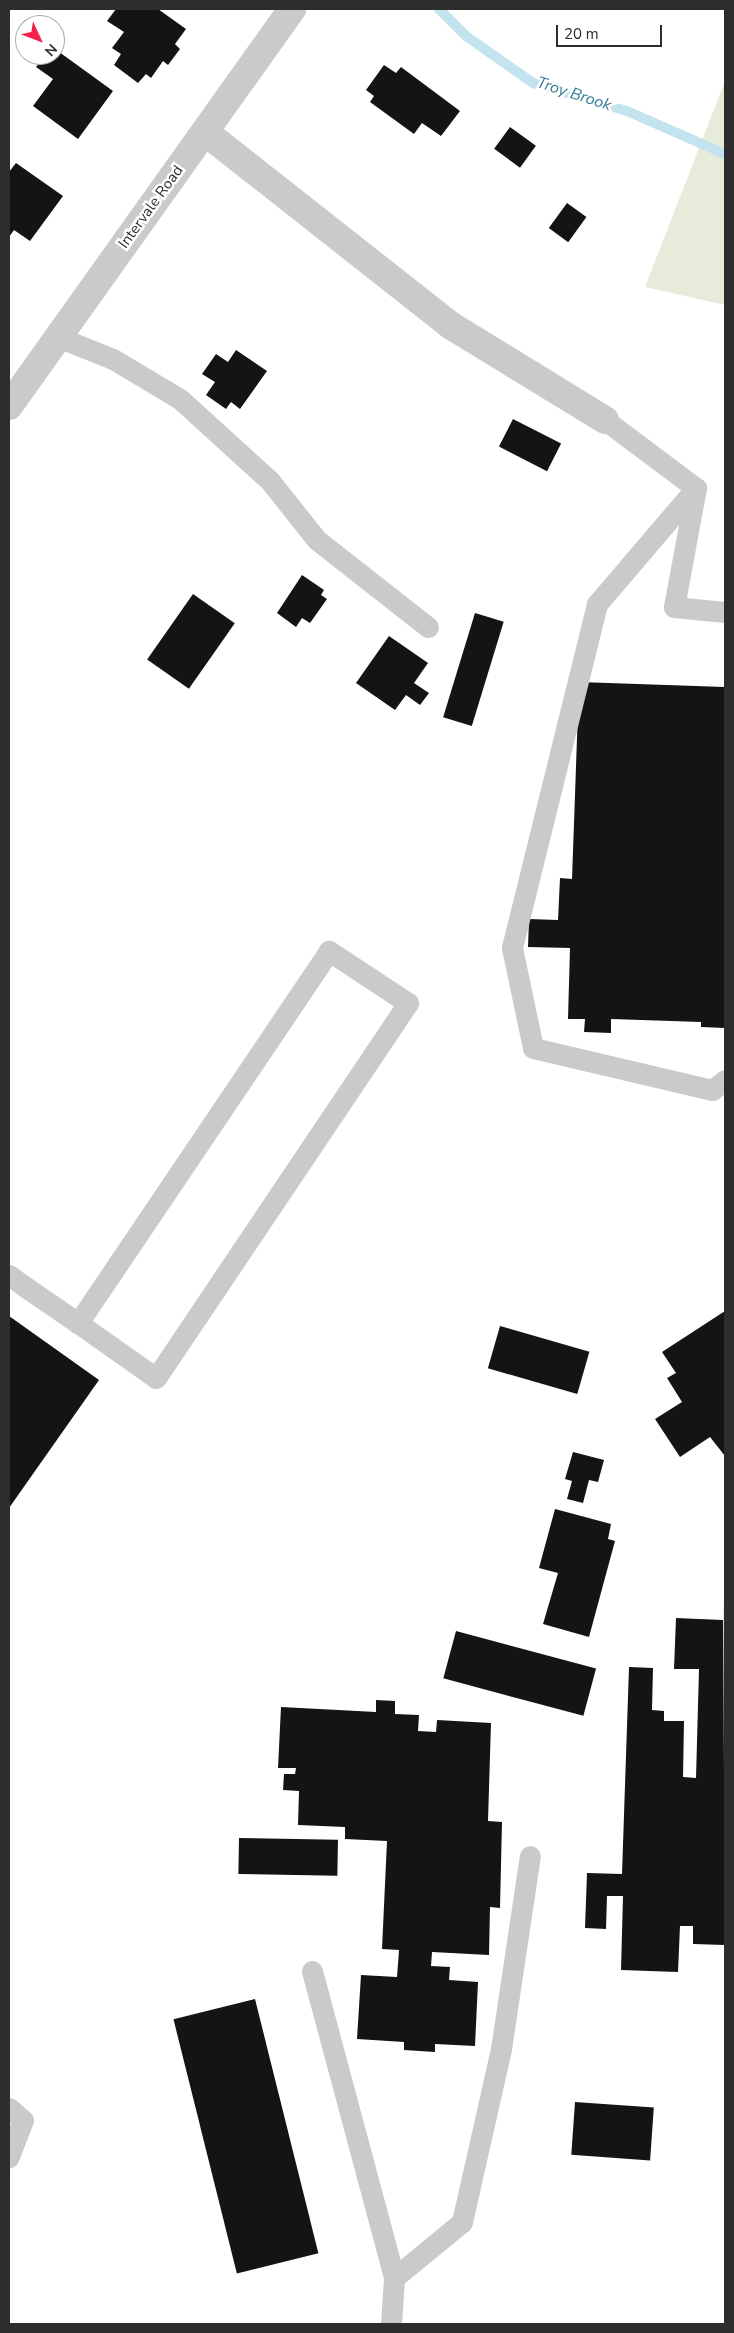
<!DOCTYPE html>
<style>
body{margin:0}
#map{position:relative;width:734px;height:2333px;overflow:hidden;background:#fff;font-family:"Nunito Sans",sans-serif}
div>[style]{position:absolute}
.green>*{inset:0;background:#e6ecd9}
.stream>*{height:10px;margin:-5px;padding:0 5px;transform-origin:5px;border-radius:5px;background:#c3e3ee}
.building>*{inset:0;background:#141414;transform-origin:0 0}
.service>*{height:21px;margin:-10.5px;padding:0 10.5px;transform-origin:10.5px;border-radius:10.5px;background:#cacaca}
.minor>*{height:28px;margin:-14px;padding:0 14px;transform-origin:14px;border-radius:14px;background:#cacaca}
.tertiary>*{height:28px;margin:-14px;padding:0 14px;transform-origin:14px;border-radius:14px;background:#cacaca}
span{translate:-50% -50%;white-space:nowrap;text-align:center;line-height:1.15;-webkit-text-stroke:5px #fff;paint-order:stroke}
.street-label{font-size:15px;color:#2d2d2d}
.water-label{font-size:16px;color:#347d96;font-style:italic}
.frame{position:absolute;inset:0;border:10px solid #2d2d2d;pointer-events:none}
.north{position:absolute;left:15px;top:15px;width:50px;height:50px;box-sizing:border-box;background:#fff;border:1px solid #ababab;border-radius:50%;rotate:133deg;font-size:14px;font-weight:700;line-height:20px;text-align:center;color:#2d2d2d}
.north::after{content:'';display:block;margin:auto;width:18px;height:22px;background:#f61e4a;clip-path:polygon(50% 0,100% 100%,50% 72%,0 100%)}
.scale{position:absolute;left:556px;top:25px;width:106px;height:22px;box-sizing:border-box;border:2px solid #2d2d2d;border-top:0;padding-left:6px;font-size:15px;line-height:18px;white-space:nowrap;color:#2d2d2d;-webkit-text-stroke:4px #fff;paint-order:stroke}
</style>
<div id="map">
<div class="green">
<div style="clip-path:polygon(725px 81px,725px 305px,645px 287px)"></div>
</div>
<div class="stream">
<div style="left:439px;top:9px;width:38px;rotate:45deg"></div>
<div style="left:466px;top:36px;width:82px;rotate:35deg"></div>
<div style="left:533px;top:83px;width:98px;rotate:16.6deg"></div>
<div style="left:627px;top:111px;width:107px;rotate:23.7deg"></div>
</div>
<div class="building">
<div style="clip-path:polygon(116px 9px,158px 9px,186px 29px,175px 44px,180px 49px,168px 65px,163px 61px,151px 78px,146px 74px,138px 83px,114px 65px,121px 54px,112px 48px,124px 32px,107px 21px)"></div>
<div style="clip-path:polygon(55px 49px,113px 91px,78px 139px,33px 106px,53px 79px,36px 67px,46px 55px,55px 55px)"></div>
<div style="clip-path:polygon(384px 65px,396px 73px,401px 67px,460px 111px,441px 136px,422px 123px,414px 134px,370px 102px,374px 96px,366px 90px)"></div>
<div style="left:510px;top:127px;width:32px;height:27px;rotate:36deg"></div>
<div style="clip-path:polygon(16px 163px,63px 196px,30px 241px,14px 230px,9px 237px,9px 172px)"></div>
<div style="left:567px;top:203px;width:24px;height:31px;rotate:36deg"></div>
<div style="clip-path:polygon(236px 350px,267px 371px,240px 409px,231px 402px,226px 409px,206px 395px,215px 382px,202px 374px,216px 354px,228px 362px)"></div>
<div style="left:513px;top:419px;width:54px;height:31px;rotate:27deg"></div>
<div style="clip-path:polygon(302px 575px,324px 590px,321px 595px,327px 599px,310px 623px,302px 618px,296px 627px,277px 613px)"></div>
<div style="left:193px;top:594px;width:51px;height:80px;rotate:35deg"></div>
<div style="left:475px;top:613px;width:30px;height:109px;rotate:17deg"></div>
<div style="clip-path:polygon(389px 636px,428px 663px,414px 683px,429px 693px,420px 705px,406px 695px,395px 710px,356px 683px)"></div>
<div style="clip-path:polygon(579px 682px,725px 687px,725px 1028px,701px 1027px,701px 1022px,611px 1019px,611px 1033px,584px 1032px,585px 1019px,568px 1019px,570px 948px,528px 947px,529px 919px,558px 920px,560px 878px,572px 879px)"></div>
<div style="clip-path:polygon(725px 1311px,725px 1456px,710px 1437px,680px 1457px,655px 1419px,682px 1402px,667px 1378px,676px 1373px,662px 1352px)"></div>
<div style="clip-path:polygon(9px 1316px,99px 1380px,9px 1508px)"></div>
<div style="left:500px;top:1326px;width:93px;height:44px;rotate:16deg"></div>
<div style="clip-path:polygon(573px 1452px,604px 1460px,598px 1482px,589px 1480px,583px 1503px,567px 1499px,572px 1481px,565px 1479px)"></div>
<div style="clip-path:polygon(555px 1509px,611px 1524px,608px 1539px,615px 1541px,589px 1637px,543px 1624px,558px 1573px,539px 1568px)"></div>
<div style="clip-path:polygon(723px 1594px,725px 1945px,693px 1944px,693px 1926px,680px 1926px,678px 1972px,621px 1970px,623px 1896px,607px 1896px,606px 1929px,585px 1928px,587px 1873px,622px 1874px,629px 1667px,653px 1668px,652px 1710px,664px 1711px,664px 1721px,684px 1721px,683px 1777px,696px 1778px,699px 1669px,674px 1669px,676px 1618px,723px 1620px)"></div>
<div style="left:456px;top:1631px;width:145px;height:49px;rotate:15deg"></div>
<div style="clip-path:polygon(376px 1700px,395px 1701px,395px 1714px,419px 1715px,418px 1731px,436px 1732px,437px 1720px,491px 1723px,488px 1821px,502px 1822px,500px 1908px,490px 1907px,489px 1955px,432px 1952px,431px 1966px,450px 1967px,449px 1980px,478px 1982px,475px 2046px,435px 2044px,435px 2052px,404px 2050px,404px 2042px,357px 2039px,361px 1975px,397px 1977px,399px 1950px,382px 1949px,387px 1841px,345px 1839px,345px 1827px,298px 1825px,299px 1791px,283px 1790px,284px 1774px,295px 1774px,296px 1768px,278px 1768px,281px 1707px,376px 1712px)"></div>
<div style="left:239px;top:1838px;width:99px;height:36px;rotate:1deg"></div>
<div style="left:255px;top:1999px;width:262px;height:84px;rotate:76deg"></div>
<div style="left:575px;top:2102px;width:79px;height:53px;rotate:4deg"></div>
</div>
<div class="service">
<div style="left:58px;top:337px;width:59px;rotate:21.8deg"></div>
<div style="left:113px;top:359px;width:78px;rotate:30.8deg"></div>
<div style="left:180px;top:399px;width:122px;rotate:42.3deg"></div>
<div style="left:270px;top:481px;width:75px;rotate:51.5deg"></div>
<div style="left:317px;top:540px;width:141px;rotate:38.1deg"></div>
<div style="left:605px;top:420px;width:114px;rotate:36.8deg"></div>
<div style="left:696px;top:488px;width:153px;rotate:130.5deg"></div>
<div style="left:597px;top:604px;width:354px;rotate:103.9deg"></div>
<div style="left:512px;top:948px;width:102px;rotate:78.1deg"></div>
<div style="left:533px;top:1048px;width:184px;rotate:13.2deg"></div>
<div style="left:712px;top:1090px;width:16px;rotate:-38deg"></div>
<div style="left:696px;top:488px;width:121px;rotate:100.5deg"></div>
<div style="left:674px;top:607px;width:51px;rotate:5.6deg"></div>
<div style="left:9px;top:1275px;width:19px;rotate:36deg"></div>
<div style="left:24px;top:1286px;width:65px;rotate:34.4deg"></div>
<div style="left:78px;top:1323px;width:95px;rotate:35.2deg"></div>
<div style="left:156px;top:1378px;width:452px;rotate:-56.1deg"></div>
<div style="left:408px;top:1003px;width:95px;rotate:-146.6deg"></div>
<div style="left:329px;top:951px;width:449px;rotate:124deg"></div>
<div style="left:312px;top:1971px;width:318px;rotate:75deg"></div>
<div style="left:394px;top:2278px;width:46px;rotate:93.7deg"></div>
<div style="left:9px;top:2108px;width:18px;rotate:41deg"></div>
<div style="left:23px;top:2120px;width:40px;rotate:111deg"></div>
<div style="left:394px;top:2278px;width:88px;rotate:-39.5deg"></div>
<div style="left:462px;top:2222px;width:177px;rotate:-77.3deg"></div>
<div style="left:501px;top:2049px;width:195px;rotate:-81.5deg"></div>
</div>
<div class="minor">
<div style="left:205px;top:132px;width:312px;rotate:38.2deg"></div>
<div style="left:450px;top:325px;width:182px;rotate:31.5deg"></div>
</div>
<div class="tertiary">
<div style="left:9px;top:406px;width:488px;rotate:-54.5deg"></div>
</div>
<div class="street-label">
<span style="left:151px;top:207px;rotate:-54deg">Intervale Road</span>
</div>
<div class="water-label">
<span style="left:574px;top:94px;rotate:18deg">Troy Brook</span>
</div>
<div class="frame"></div>
<div class="north">N</div>
<div class="scale">20 m</div>
</div>
